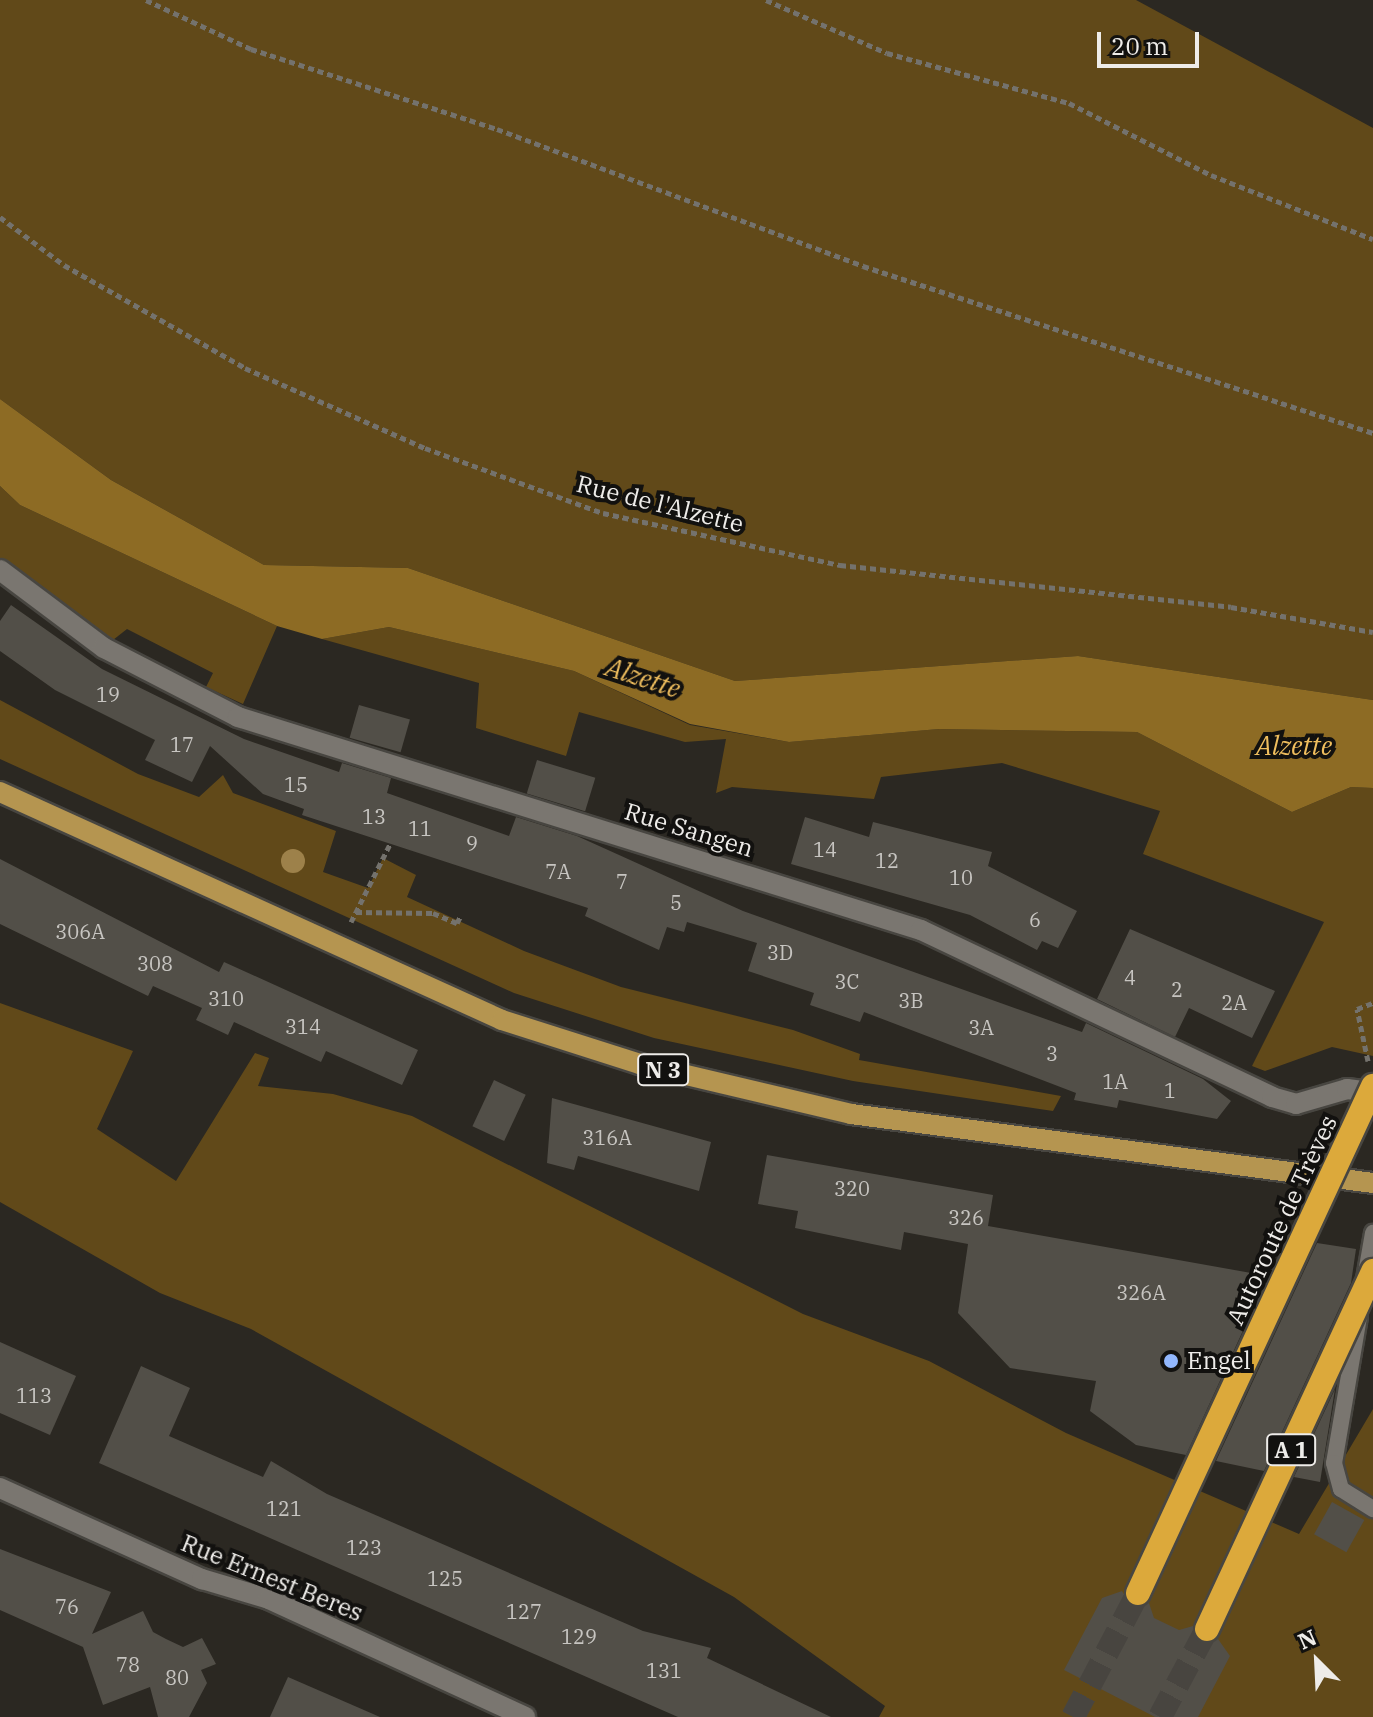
<!DOCTYPE html>
<meta charset="utf-8">
<style>
body{margin:0}
#map{position:relative;width:1373px;height:1717px;overflow:hidden;background:#2b2822;font-family:"IBM Plex Serif",serif}
div>[style]{position:absolute}
.green>*{inset:0;background:#614919}
.water>*{inset:0;background:#8d6b24}
.building>*{inset:0;background:#524f48;transform-origin:0 0}
.motorway-tunnel>*{height:24px;margin-top:-12px;transform-origin:0;background:repeating-linear-gradient(90deg,#484540 0 24px,transparent 0 36px)}
.path>*{height:5px;margin-top:-2.5px;transform-origin:0;background:repeating-linear-gradient(90deg,#74726d 0 6px,transparent 0 10px)}
.roads{filter:drop-shadow(2px 0 #484641) drop-shadow(-2px 0 #484641) drop-shadow(0 2px #484641) drop-shadow(0 -2px #484641)}
.service>*{height:16px;margin:-8px;padding:0 8px;transform-origin:8px;border-radius:8px;background:#7a7670}
.minor>*{height:20px;margin:-10px;padding:0 10px;transform-origin:10px;border-radius:10px;background:#7a7670}
.primary>*{height:20px;margin:-10px;padding:0 10px;transform-origin:10px;border-radius:10px;background:#b59550}
.bridges{filter:drop-shadow(2px 0 #484641) drop-shadow(-2px 0 #484641) drop-shadow(0 2px #484641) drop-shadow(0 -2px #484641)}
.motorway-bridge>*{height:24px;margin:-12px;padding:0 12px;transform-origin:12px;border-radius:12px;background:#dca93b}
.trees>*{width:24px;height:24px;margin:-12px;border-radius:50%;background:#9d814a}
.dots>*{width:22px;height:22px;translate:-50% -50%;box-sizing:border-box;border:4px solid #12110f;border-radius:50%}
span{translate:-50% -50%;white-space:nowrap;text-align:center;line-height:1.15;-webkit-text-stroke:8px #12110f;paint-order:stroke}
.number-label{font-size:20px;color:#c7c5c1}
.number-label span{-webkit-text-stroke-width:0}
.shield-label span{padding:2px 6px;background:#12110f;border:2px solid;border-radius:6px;-webkit-text-stroke-width:0}
.shield-label{font-size:22px;color:#eeece9;font-weight:700}
.street-label{font-size:24px;color:#eeece9}
.poi-label{font-size:24px;color:#eeece9}
.left{translate:0 -50%;text-align:left}
.water-label{font-size:26px;color:#efbe5e;font-style:italic}
.north{position:absolute;left:1277px;top:1621px;width:80px;height:80px;-webkit-text-stroke:6px #12110f;paint-order:stroke;rotate:336deg;font-size:22px;font-weight:700;line-height:32px;text-align:center;color:#eeece9}
.north::after{content:'';display:block;margin:auto;width:28px;height:36px;background:#eeece9;clip-path:polygon(50% 0,100% 100%,50% 72%,0 100%)}
.scale{position:absolute;left:1097px;top:32px;width:102px;height:36px;box-sizing:border-box;border:4px solid #eeece9;border-top:0;padding-left:10px;font-size:24px;line-height:28px;white-space:nowrap;color:#eeece9;-webkit-text-stroke:6px #12110f;paint-order:stroke}
</style>
<div id="map">
<div class="green">
<div style="clip-path:polygon(0 0,1136px 0,1373px 128px,1373px 700px,1078px 656px,735px 681px,408px 568px,264px 565px,111px 480px,0 399px)"></div>
<div style="clip-path:polygon(0 486px,20px 505px,277px 626px,243px 704px,206px 687px,213px 673px,127px 629px,113px 640px,0 558px)"></div>
<div style="clip-path:polygon(389px 627px,574px 671px,690px 725px,789px 742px,939px 729px,1137px 732px,1292px 812px,1351px 787px,1373px 788px,1373px 1056px,1332px 1047px,1265px 1071px,1252px 1066px,1324px 922px,1143px 854px,1160px 811px,1002px 763px,881px 777px,874px 799px,732px 787px,716px 793px,726px 739px,685px 742px,579px 712px,566px 756px,476px 728px,479px 683px,322px 639px)"></div>
<div style="clip-path:polygon(0 700px,138px 774px,199px 797px,223px 775px,233px 793px,336px 831px,323px 872px,368px 888px,383px 858px,416px 875px,407px 897px,524px 951px,621px 987px,793px 1030px,860px 1054px,859px 1060px,1061px 1096px,1053px 1111px,853px 1081px,654px 1038px,514px 993px,0 759px)"></div>
<div style="clip-path:polygon(0 1003px,133px 1051px,97px 1129px,176px 1181px,255px 1053px,269px 1058px,258px 1086px,333px 1094px,412px 1116px,803px 1314px,929px 1361px,1066px 1433px,1299px 1534px,1373px 1409px,1373px 1717px,879px 1717px,885px 1706px,734px 1597px,251px 1329px,160px 1293px,0 1202px)"></div>
</div>
<div class="water">
<div style="clip-path:polygon(0 399px,111px 480px,264px 565px,408px 568px,735px 681px,1078px 656px,1373px 700px,1373px 788px,1351px 787px,1292px 812px,1137px 732px,939px 729px,789px 742px,690px 724px,574px 671px,389px 627px,322px 639px,277px 626px,20px 505px,0 486px)"></div>
</div>
<div class="building">
<div style="clip-path:polygon(11px 605px,102px 669px,244px 739px,339px 772px,342px 763px,391px 778px,387px 793px,509px 836px,516px 817px,577px 836px,743px 911px,1082px 1032px,1086px 1023px,1203px 1079px,1231px 1101px,1217px 1119px,1119px 1100px,1117px 1108px,1074px 1100px,1076px 1093px,864px 1012px,860px 1022px,810px 1005px,814px 993px,748px 971px,757px 943px,687px 922px,684px 932px,667px 927px,659px 950px,585px 916px,588px 908px,302px 815px,304px 809px,263px 794px,210px 746px,192px 782px,145px 760px,155px 740px,55px 690px,0 651px,0 621px)"></div>
<div style="left:359px;top:705px;width:53px;height:34px;rotate:16deg"></div>
<div style="left:537px;top:760px;width:61px;height:35px;rotate:17deg"></div>
<div style="clip-path:polygon(805px 817px,869px 837px,873px 822px,992px 852px,988px 866px,1077px 911px,1058px 948px,1042px 941px,1037px 950px,970px 915px,791px 864px)"></div>
<div style="clip-path:polygon(0 859px,219px 972px,224px 962px,418px 1050px,402px 1085px,326px 1051px,321px 1062px,234px 1022px,228px 1035px,196px 1020px,202px 1008px,153px 986px,148px 996px,0 924px)"></div>
<div style="clip-path:polygon(1130px 929px,1275px 991px,1252px 1038px,1189px 1008px,1175px 1037px,1097px 999px)"></div>
<div style="left:494px;top:1080px;width:35px;height:51px;rotate:25deg"></div>
<div style="clip-path:polygon(552px 1098px,711px 1142px,699px 1191px,578px 1156px,574px 1170px,547px 1163px)"></div>
<div style="clip-path:polygon(767px 1155px,993px 1195px,988px 1226px,1268px 1276px,1186px 1455px,1136px 1445px,1090px 1411px,1096px 1381px,1010px 1368px,958px 1313px,968px 1244px,904px 1232px,901px 1250px,795px 1228px,798px 1211px,758px 1204px)"></div>
<div style="clip-path:polygon(1317px 1243px,1356px 1249px,1351px 1283px,1264px 1471px,1216px 1461px)"></div>
<div style="clip-path:polygon(0 1342px,76px 1376px,50px 1435px,0 1413px)"></div>
<div style="clip-path:polygon(141px 1366px,190px 1388px,169px 1436px,263px 1477px,271px 1461px,327px 1494px,643px 1631px,711px 1648px,707px 1658px,831px 1717px,678px 1717px,99px 1463px)"></div>
<div style="clip-path:polygon(1335px 1389px,1320px 1482px,1294px 1477px)"></div>
<div style="left:1332px;top:1502px;width:37px;height:37px;rotate:29deg"></div>
<div style="clip-path:polygon(0 1549px,111px 1592px,92px 1634px,143px 1611px,153px 1632px,166px 1639px,183px 1647px,202px 1638px,216px 1664px,201px 1670px,207px 1683px,189px 1717px,158px 1717px,150px 1687px,103px 1705px,83px 1647px,0 1610px)"></div>
<div style="clip-path:polygon(1122px 1591px,1131px 1606px,1149px 1603px,1154px 1618px,1179px 1630px,1193px 1626px,1200px 1642px,1218px 1639px,1230px 1656px,1198px 1717px,1155px 1717px,1064px 1670px,1102px 1598px)"></div>
<div style="clip-path:polygon(288px 1677px,380px 1717px,270px 1717px)"></div>
</div>
<div class="motorway-tunnel">
<div style="left:1073px;top:1717px;width:140px;rotate:-62.3deg"></div>
<div style="left:1160px;top:1717px;width:100px;rotate:-61.9deg"></div>
</div>
<div class="path">
<div style="left:146px;top:0;width:116px;rotate:25deg"></div>
<div style="left:251px;top:49px;width:259px;rotate:18deg"></div>
<div style="left:497px;top:129px;width:391px;rotate:20.5deg"></div>
<div style="left:863px;top:266px;width:537px;rotate:18.13deg"></div>
<div style="left:766px;top:0;width:132px;rotate:23.7deg"></div>
<div style="left:887px;top:53px;width:189px;rotate:15.4deg"></div>
<div style="left:1069px;top:103px;width:159px;rotate:26.9deg"></div>
<div style="left:1211px;top:175px;width:174px;rotate:21.6deg"></div>
<div style="left:0;top:217px;width:80px;rotate:36.9deg"></div>
<div style="left:64px;top:265px;width:208px;rotate:29.6deg"></div>
<div style="left:245px;top:368px;width:197px;rotate:24deg"></div>
<div style="left:425px;top:448px;width:189px;rotate:20.1deg"></div>
<div style="left:603px;top:513px;width:243px;rotate:12.4deg"></div>
<div style="left:840px;top:565px;width:393px;rotate:6.1deg"></div>
<div style="left:1231px;top:607px;width:144px;rotate:10deg"></div>
<div style="left:356px;top:912px;width:77px;rotate:0.7deg"></div>
<div style="left:433px;top:913px;width:26px;rotate:23deg"></div>
<div style="left:457px;top:923px;width:7px;rotate:-63deg"></div>
<div style="left:351px;top:922px;width:87px;rotate:-63.4deg"></div>
<div style="left:1368px;top:1061px;width:53px;rotate:-101.9deg"></div>
<div style="left:1357px;top:1009px;width:17px;rotate:-21deg"></div>
</div>
<div class="roads">
<div class="service">
<div style="left:1365px;top:1279px;width:47px;rotate:-80.1deg"></div>
<div style="left:1359px;top:1317px;width:148px;rotate:99.7deg"></div>
<div style="left:1334px;top:1463px;width:27px;rotate:75deg"></div>
<div style="left:1341px;top:1489px;width:38px;rotate:32deg"></div>
</div>
<div class="minor">
<div style="left:0;top:570px;width:130px;rotate:36.9deg"></div>
<div style="left:104px;top:648px;width:151px;rotate:27.2deg"></div>
<div style="left:238px;top:717px;width:715px;rotate:17.32deg"></div>
<div style="left:921px;top:930px;width:389px;rotate:25.4deg"></div>
<div style="left:1272px;top:1097px;width:25px;rotate:16deg"></div>
<div style="left:1296px;top:1104px;width:53px;rotate:-16.4deg"></div>
<div style="left:1347px;top:1089px;width:26px;rotate:7deg"></div>
<div style="left:0;top:1488px;width:222px;rotate:24.3deg"></div>
<div style="left:202px;top:1579px;width:70px;rotate:16.6deg"></div>
<div style="left:269px;top:1599px;width:282px;rotate:24.7deg"></div>
</div>
<div class="primary">
<div style="left:0;top:792px;width:551px;rotate:24.43deg"></div>
<div style="left:502px;top:1020px;width:145px;rotate:17.7deg"></div>
<div style="left:640px;top:1064px;width:217px;rotate:13.3deg"></div>
<div style="left:851px;top:1114px;width:527px;rotate:7.53deg"></div>
</div>
</div>
<div class="bridges">
<div class="motorway-bridge">
<div style="left:1138px;top:1593px;width:559px;rotate:-65.13deg"></div>
<div style="left:1207px;top:1629px;width:395px;rotate:-65.1deg"></div>
</div>
</div>
<div class="trees">
<div style="left:293px;top:861px"></div>
</div>
<div class="dots">
<div style="left:1171px;top:1361px;background:#92b7fd"></div>
</div>
<div class="number-label">
<span style="left:108px;top:694px">19</span>
<span style="left:182px;top:744px">17</span>
<span style="left:296px;top:784px">15</span>
<span style="left:374px;top:816px">13</span>
<span style="left:420px;top:828px">11</span>
<span style="left:472px;top:843px">9</span>
<span style="left:825px;top:849px">14</span>
<span style="left:887px;top:860px">12</span>
<span style="left:558px;top:871px">7A</span>
<span style="left:961px;top:877px">10</span>
<span style="left:622px;top:881px">7</span>
<span style="left:676px;top:902px">5</span>
<span style="left:1035px;top:919px">6</span>
<span style="left:80px;top:931px">306A</span>
<span style="left:780px;top:952px">3D</span>
<span style="left:155px;top:963px">308</span>
<span style="left:1130px;top:977px">4</span>
<span style="left:847px;top:981px">3C</span>
<span style="left:1177px;top:989px">2</span>
<span style="left:226px;top:998px">310</span>
<span style="left:911px;top:1000px">3B</span>
<span style="left:1234px;top:1002px">2A</span>
<span style="left:303px;top:1026px">314</span>
<span style="left:981px;top:1027px">3A</span>
<span style="left:1052px;top:1053px">3</span>
<span style="left:1115px;top:1081px">1A</span>
<span style="left:1170px;top:1090px">1</span>
<span style="left:607px;top:1137px">316A</span>
<span style="left:852px;top:1188px">320</span>
<span style="left:966px;top:1217px">326</span>
<span style="left:1141px;top:1292px">326A</span>
<span style="left:34px;top:1395px">113</span>
<span style="left:284px;top:1508px">121</span>
<span style="left:364px;top:1547px">123</span>
<span style="left:445px;top:1578px">125</span>
<span style="left:67px;top:1606px">76</span>
<span style="left:524px;top:1611px">127</span>
<span style="left:579px;top:1636px">129</span>
<span style="left:128px;top:1664px">78</span>
<span style="left:664px;top:1670px">131</span>
<span style="left:177px;top:1677px">80</span>
</div>
<div class="shield-label">
<span style="left:663px;top:1070px">N 3</span>
<span style="left:1291px;top:1450px">A 1</span>
</div>
<div class="street-label">
<span style="left:660px;top:504px;rotate:14deg">Rue de l'Alzette</span>
<span style="left:689px;top:830px;rotate:17deg">Rue Sangen</span>
<span style="left:1282px;top:1220px;rotate:-65deg">Autoroute de Trèves</span>
<span style="left:272px;top:1578px;rotate:22deg">Rue Ernest Beres</span>
</div>
<div class="poi-label">
<span class="left" style="left:1187px;top:1361px">Engel</span>
</div>
<div class="water-label">
<span style="left:643px;top:678px;rotate:18deg">Alzette</span>
<span style="left:1294px;top:746px">Alzette</span>
</div>
<div class="north">N</div>
<div class="scale">20 m</div>
</div>
